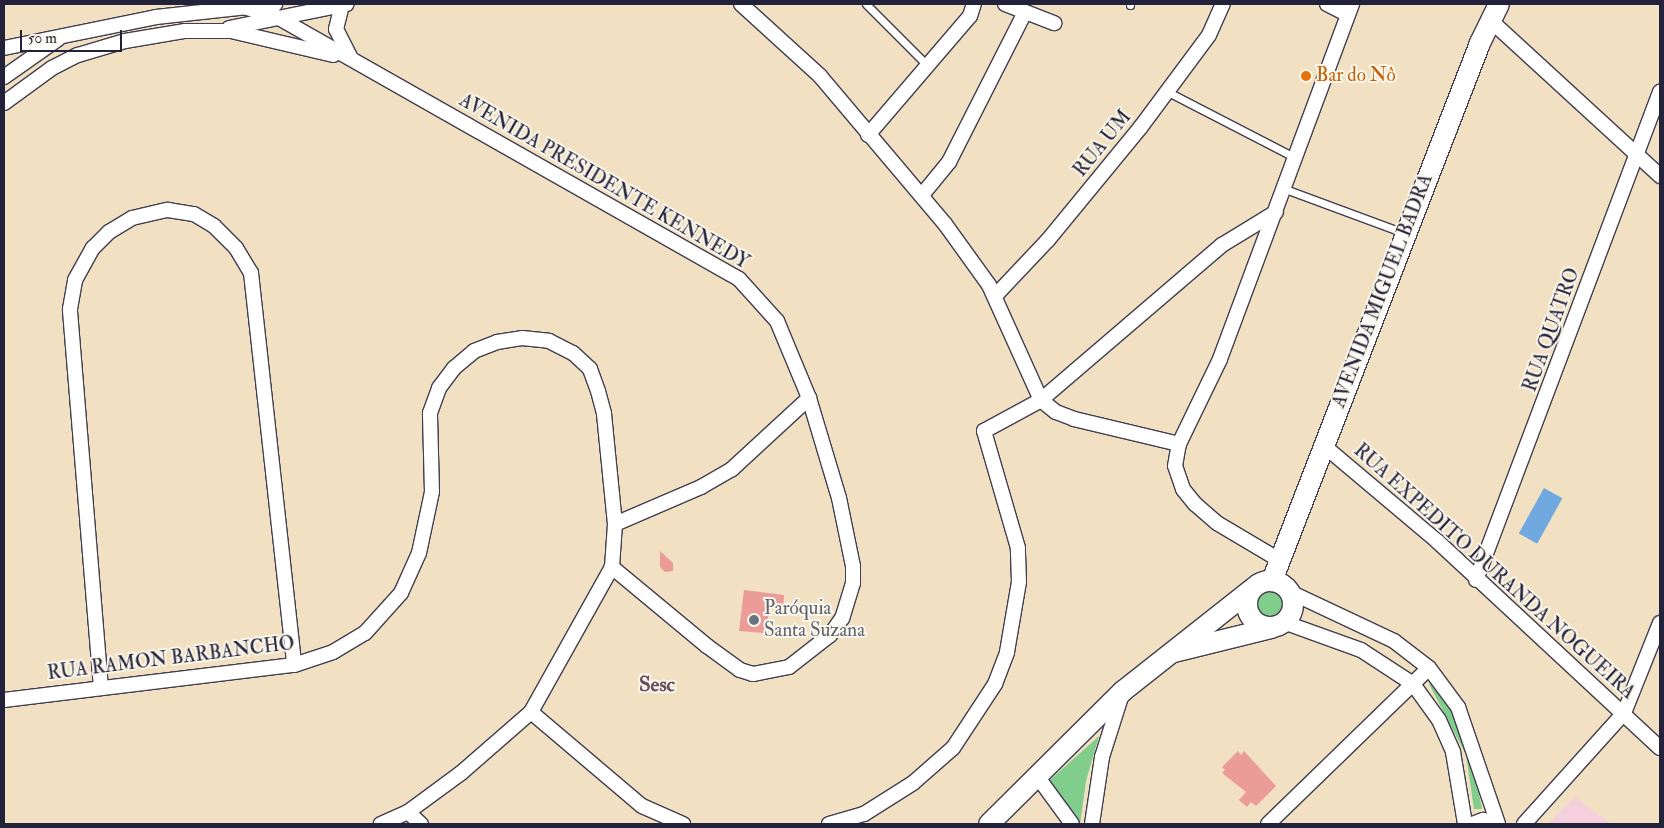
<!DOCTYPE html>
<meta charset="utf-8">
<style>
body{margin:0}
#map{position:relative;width:1664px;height:828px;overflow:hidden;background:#f1e0c1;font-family:"IM FELL Double Pica",serif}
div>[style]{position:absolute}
.built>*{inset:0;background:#f5cfdb}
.green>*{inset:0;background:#81cd8c}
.round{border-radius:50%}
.water>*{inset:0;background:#70a9e0;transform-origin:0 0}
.building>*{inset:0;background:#eb9c99}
.roads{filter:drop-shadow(1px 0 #413e4f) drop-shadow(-1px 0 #413e4f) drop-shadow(0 1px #413e4f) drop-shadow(0 -1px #413e4f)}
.service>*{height:7px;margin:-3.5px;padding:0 3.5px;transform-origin:3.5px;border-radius:3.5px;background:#fff}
.minor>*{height:14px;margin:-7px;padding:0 7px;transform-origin:7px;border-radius:7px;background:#fff}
.secondary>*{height:20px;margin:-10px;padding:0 10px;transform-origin:10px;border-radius:10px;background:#fff}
.secondary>.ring{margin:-10px;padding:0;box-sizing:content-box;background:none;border:20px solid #fff;border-radius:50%}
.dots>*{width:14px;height:14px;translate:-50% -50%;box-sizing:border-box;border:2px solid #fbf7ec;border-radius:50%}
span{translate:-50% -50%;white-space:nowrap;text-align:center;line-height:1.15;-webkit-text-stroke:4px #fbf7ec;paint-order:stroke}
.food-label{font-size:19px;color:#c56008}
.left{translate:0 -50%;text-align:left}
.street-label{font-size:19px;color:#22223b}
.worship-label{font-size:19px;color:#5b616d}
.quarter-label{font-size:21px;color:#684d5c;font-weight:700}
.frame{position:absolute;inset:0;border:5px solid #22223b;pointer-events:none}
.scale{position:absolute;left:20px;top:30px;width:102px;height:22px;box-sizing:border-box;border:2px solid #22223b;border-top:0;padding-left:6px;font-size:15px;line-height:18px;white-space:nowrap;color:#22223b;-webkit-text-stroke:4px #fbf7ec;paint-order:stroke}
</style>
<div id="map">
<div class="built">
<div style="clip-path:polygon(1575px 797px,1611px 824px,1548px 824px)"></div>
</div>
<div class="green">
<div class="round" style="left:1255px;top:588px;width:30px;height:30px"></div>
<div style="clip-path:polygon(1434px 681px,1444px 694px,1471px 753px,1482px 809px,1474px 809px,1466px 755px,1429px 684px)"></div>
<div style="clip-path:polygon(1099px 736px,1086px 781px,1080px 824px,1049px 781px)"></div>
</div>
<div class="water">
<div style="left:1544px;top:488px;width:21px;height:52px;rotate:29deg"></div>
</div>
<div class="building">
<div style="clip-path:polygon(660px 551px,673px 563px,673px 571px,665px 572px,660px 567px)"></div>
<div style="clip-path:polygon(744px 590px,784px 595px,783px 608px,770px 607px,765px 633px,739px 631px)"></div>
<div style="clip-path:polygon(1238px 751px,1241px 755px,1244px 751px,1276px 786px,1256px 806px,1251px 802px,1247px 807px,1239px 800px,1246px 792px,1222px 773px,1225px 770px,1222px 767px)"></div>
</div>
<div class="roads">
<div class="service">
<div style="left:866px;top:4px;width:88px;rotate:45deg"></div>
<div style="left:1130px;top:5px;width:1px;rotate:-90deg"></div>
<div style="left:1168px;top:92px;width:144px;rotate:27.3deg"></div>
<div style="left:1285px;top:189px;width:127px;rotate:20.3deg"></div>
</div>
<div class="minor">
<div style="left:741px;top:4px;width:107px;rotate:42.3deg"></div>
<div style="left:820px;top:76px;width:194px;rotate:49.8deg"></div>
<div style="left:945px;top:224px;width:75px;rotate:54.2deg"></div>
<div style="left:989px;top:285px;width:126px;rotate:65.7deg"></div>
<div style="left:1041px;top:400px;width:19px;rotate:39deg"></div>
<div style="left:1056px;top:412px;width:19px;rotate:21deg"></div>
<div style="left:1074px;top:419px;width:108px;rotate:13.4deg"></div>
<div style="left:1005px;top:4px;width:53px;rotate:21.2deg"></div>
<div style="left:1327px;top:4px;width:22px;rotate:27deg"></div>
<div style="left:342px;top:5px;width:25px;rotate:104deg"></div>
<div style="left:336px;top:29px;width:33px;rotate:63deg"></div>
<div style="left:244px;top:7px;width:34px;rotate:17deg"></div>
<div style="left:277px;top:17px;width:531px;rotate:29.56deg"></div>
<div style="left:739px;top:279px;width:57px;rotate:47.9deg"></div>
<div style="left:777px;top:321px;width:83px;rotate:67.4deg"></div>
<div style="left:809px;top:398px;width:104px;rotate:73.3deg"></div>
<div style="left:839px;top:498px;width:69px;rotate:78.4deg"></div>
<div style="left:853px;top:566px;width:17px;rotate:90deg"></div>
<div style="left:853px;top:583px;width:37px;rotate:107deg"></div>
<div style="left:842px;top:618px;width:21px;rotate:125deg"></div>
<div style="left:830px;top:635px;width:52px;rotate:142deg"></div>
<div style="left:789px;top:667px;width:37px;rotate:169deg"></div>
<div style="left:753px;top:674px;width:14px;rotate:-163deg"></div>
<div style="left:740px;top:670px;width:41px;rotate:-144deg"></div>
<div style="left:707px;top:646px;width:124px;rotate:-140.3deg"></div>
<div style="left:1490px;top:20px;width:231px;rotate:42.5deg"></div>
<div style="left:229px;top:28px;width:120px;rotate:-11.5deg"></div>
<div style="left:4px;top:48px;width:155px;rotate:-11.5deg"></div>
<div style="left:156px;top:17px;width:120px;rotate:-6.2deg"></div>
<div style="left:4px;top:77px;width:66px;rotate:-35.1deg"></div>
<div style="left:4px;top:103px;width:59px;rotate:-36.1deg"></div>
<div style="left:52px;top:68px;width:29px;rotate:-27deg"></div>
<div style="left:78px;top:55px;width:49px;rotate:-16.6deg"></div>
<div style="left:125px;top:41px;width:61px;rotate:-9.5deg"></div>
<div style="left:185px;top:31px;width:46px"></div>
<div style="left:231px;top:31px;width:105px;rotate:13.2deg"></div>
<div style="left:868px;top:135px;width:157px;rotate:-49.4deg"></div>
<div style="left:970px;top:16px;width:13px;rotate:-72deg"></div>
<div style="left:922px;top:195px;width:43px;rotate:-50.7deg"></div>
<div style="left:949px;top:162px;width:168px;rotate:-63.1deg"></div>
<div style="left:995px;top:296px;width:77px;rotate:-46.6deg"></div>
<div style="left:1048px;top:240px;width:145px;rotate:-50.6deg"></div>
<div style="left:1140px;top:128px;width:116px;rotate:-53.4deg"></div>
<div style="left:1209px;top:35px;width:34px;rotate:-66deg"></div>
<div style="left:1323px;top:445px;width:149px;rotate:40.1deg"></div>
<div style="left:1437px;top:541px;width:304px;rotate:42.9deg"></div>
<div style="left:615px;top:524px;width:94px;rotate:-23.3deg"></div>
<div style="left:701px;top:487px;width:36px;rotate:-30deg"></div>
<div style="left:732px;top:469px;width:105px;rotate:-42.7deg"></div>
<div style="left:1281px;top:561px;width:74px;rotate:-149.3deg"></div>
<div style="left:1217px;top:523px;width:29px;rotate:-139deg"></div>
<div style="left:1195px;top:504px;width:19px;rotate:-129deg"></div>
<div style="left:1183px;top:489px;width:24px;rotate:-109deg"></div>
<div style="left:1175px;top:466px;width:22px;rotate:-80deg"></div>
<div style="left:1179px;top:444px;width:94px;rotate:-64.2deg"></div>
<div style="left:1220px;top:359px;width:379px;rotate:-69.6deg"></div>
<div style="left:1476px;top:580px;width:522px;rotate:-69.34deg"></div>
<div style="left:1290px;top:592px;width:115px;rotate:25.2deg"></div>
<div style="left:1394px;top:641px;width:44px;rotate:37.6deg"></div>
<div style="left:1429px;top:668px;width:49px;rotate:53.4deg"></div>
<div style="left:1458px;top:707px;width:124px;rotate:71.1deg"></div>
<div style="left:1286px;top:623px;width:80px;rotate:19.8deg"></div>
<div style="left:1361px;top:650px;width:62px;rotate:33.2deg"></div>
<div style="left:1413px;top:684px;width:44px;rotate:54.2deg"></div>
<div style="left:1439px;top:720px;width:35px;rotate:66deg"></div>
<div style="left:1453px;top:752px;width:73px;rotate:80.5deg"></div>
<div style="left:101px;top:688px;width:380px;rotate:-94.7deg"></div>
<div style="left:70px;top:309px;width:29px;rotate:-80deg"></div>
<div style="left:75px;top:280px;width:37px;rotate:-61deg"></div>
<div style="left:93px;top:248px;width:23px;rotate:-45deg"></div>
<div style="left:109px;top:232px;width:27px;rotate:-31deg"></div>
<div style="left:132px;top:218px;width:37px;rotate:-13deg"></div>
<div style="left:168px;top:210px;width:26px;rotate:9deg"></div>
<div style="left:194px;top:214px;width:23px;rotate:31deg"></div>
<div style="left:214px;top:226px;width:31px;rotate:45deg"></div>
<div style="left:236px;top:248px;width:29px;rotate:59deg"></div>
<div style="left:251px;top:273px;width:394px;rotate:83.7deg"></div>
<div style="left:4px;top:700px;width:292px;rotate:-6.9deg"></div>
<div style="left:294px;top:665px;width:41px;rotate:-18.4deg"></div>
<div style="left:333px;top:652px;width:37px;rotate:-31deg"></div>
<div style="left:365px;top:633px;width:54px;rotate:-48deg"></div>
<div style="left:401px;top:593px;width:44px;rotate:-65.8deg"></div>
<div style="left:419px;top:553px;width:62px;rotate:-78deg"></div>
<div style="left:432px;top:492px;width:79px;rotate:-91.5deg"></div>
<div style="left:430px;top:413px;width:27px;rotate:-70deg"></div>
<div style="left:439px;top:388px;width:25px;rotate:-53deg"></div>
<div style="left:454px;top:368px;width:26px;rotate:-40deg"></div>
<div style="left:474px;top:351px;width:25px;rotate:-21deg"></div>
<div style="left:497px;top:342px;width:25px;rotate:-9deg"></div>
<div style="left:522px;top:338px;width:27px;rotate:6deg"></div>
<div style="left:549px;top:341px;width:27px;rotate:27deg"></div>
<div style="left:573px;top:353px;width:23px;rotate:43deg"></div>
<div style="left:590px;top:369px;width:23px;rotate:70deg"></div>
<div style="left:598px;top:391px;width:24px;rotate:75deg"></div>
<div style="left:604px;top:414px;width:111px;rotate:84.3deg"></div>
<div style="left:615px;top:524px;width:43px;rotate:94deg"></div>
<div style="left:612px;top:567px;width:166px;rotate:119.2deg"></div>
<div style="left:531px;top:712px;width:93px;rotate:138.9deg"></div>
<div style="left:461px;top:773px;width:66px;rotate:143.7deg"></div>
<div style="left:408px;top:812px;width:30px;rotate:156deg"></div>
<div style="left:531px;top:712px;width:145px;rotate:40.3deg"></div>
<div style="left:642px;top:806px;width:45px;rotate:23.7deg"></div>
<div style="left:1037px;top:776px;width:59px;rotate:53.9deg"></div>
<div style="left:408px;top:812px;width:18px;rotate:43deg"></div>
<div style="left:829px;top:824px;width:36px;rotate:-16deg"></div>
<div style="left:864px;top:814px;width:58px;rotate:-32.3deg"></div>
<div style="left:913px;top:783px;width:53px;rotate:-41.2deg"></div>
<div style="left:953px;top:748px;width:77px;rotate:-56.7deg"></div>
<div style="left:995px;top:684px;width:34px;rotate:-69deg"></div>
<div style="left:1007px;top:652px;width:71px;rotate:-80.3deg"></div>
<div style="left:1019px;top:582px;width:34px;rotate:-92deg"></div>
<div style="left:1018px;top:548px;width:122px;rotate:-106.2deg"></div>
<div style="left:984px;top:431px;width:65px;rotate:-28.5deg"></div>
<div style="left:1041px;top:400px;width:238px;rotate:-40.6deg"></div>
<div style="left:1222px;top:245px;width:63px;rotate:-31.4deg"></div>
<div style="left:1092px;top:824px;width:68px;rotate:-81.5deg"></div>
<div style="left:1102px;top:757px;width:66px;rotate:-72.4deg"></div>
<div style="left:1268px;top:824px;width:224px;rotate:-44.1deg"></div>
<div style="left:1472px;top:824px;width:12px;rotate:-20deg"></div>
<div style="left:1483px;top:820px;width:15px;rotate:16deg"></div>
<div style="left:1524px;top:824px;width:149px;rotate:-48deg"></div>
<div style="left:1624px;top:713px;width:97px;rotate:-68.2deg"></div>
</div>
<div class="secondary">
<div class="ring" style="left:1247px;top:581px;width:26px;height:26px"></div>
<div style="left:1272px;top:581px;width:577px;rotate:-68.86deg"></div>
<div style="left:1480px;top:43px;width:43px;rotate:-64deg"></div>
<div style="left:1174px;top:652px;width:101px;rotate:-13.8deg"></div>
<div style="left:989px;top:824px;width:189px;rotate:-44.8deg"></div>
<div style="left:1123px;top:691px;width:163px;rotate:-38.3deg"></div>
</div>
</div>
<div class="dots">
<div style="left:1306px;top:76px;background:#e8710a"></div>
<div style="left:754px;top:620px;background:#6b7280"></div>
</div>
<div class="food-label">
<span class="left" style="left:1316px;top:76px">Bar do Nô</span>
</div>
<div class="street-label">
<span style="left:1103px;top:144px;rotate:-51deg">RUA UM</span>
<span style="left:604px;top:182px;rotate:30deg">AVENIDA PRESIDENTE KENNEDY</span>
<span style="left:1383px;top:291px;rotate:-69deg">AVENIDA MIGUEL BADRA</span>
<span style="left:1552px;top:330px;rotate:-70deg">RUA QUATRO</span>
<span style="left:1494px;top:572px;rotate:42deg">RUA EXPEDITO DURANDA NOGUEIRA</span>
<span style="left:171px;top:659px;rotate:-7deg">RUA RAMON BARBANCHO</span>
</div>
<div class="worship-label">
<span class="left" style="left:764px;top:620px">Paróquia<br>Santa Suzana</span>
</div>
<div class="quarter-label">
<span style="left:657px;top:685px">Sesc</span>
</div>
<div class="frame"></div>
<div class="scale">50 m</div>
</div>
